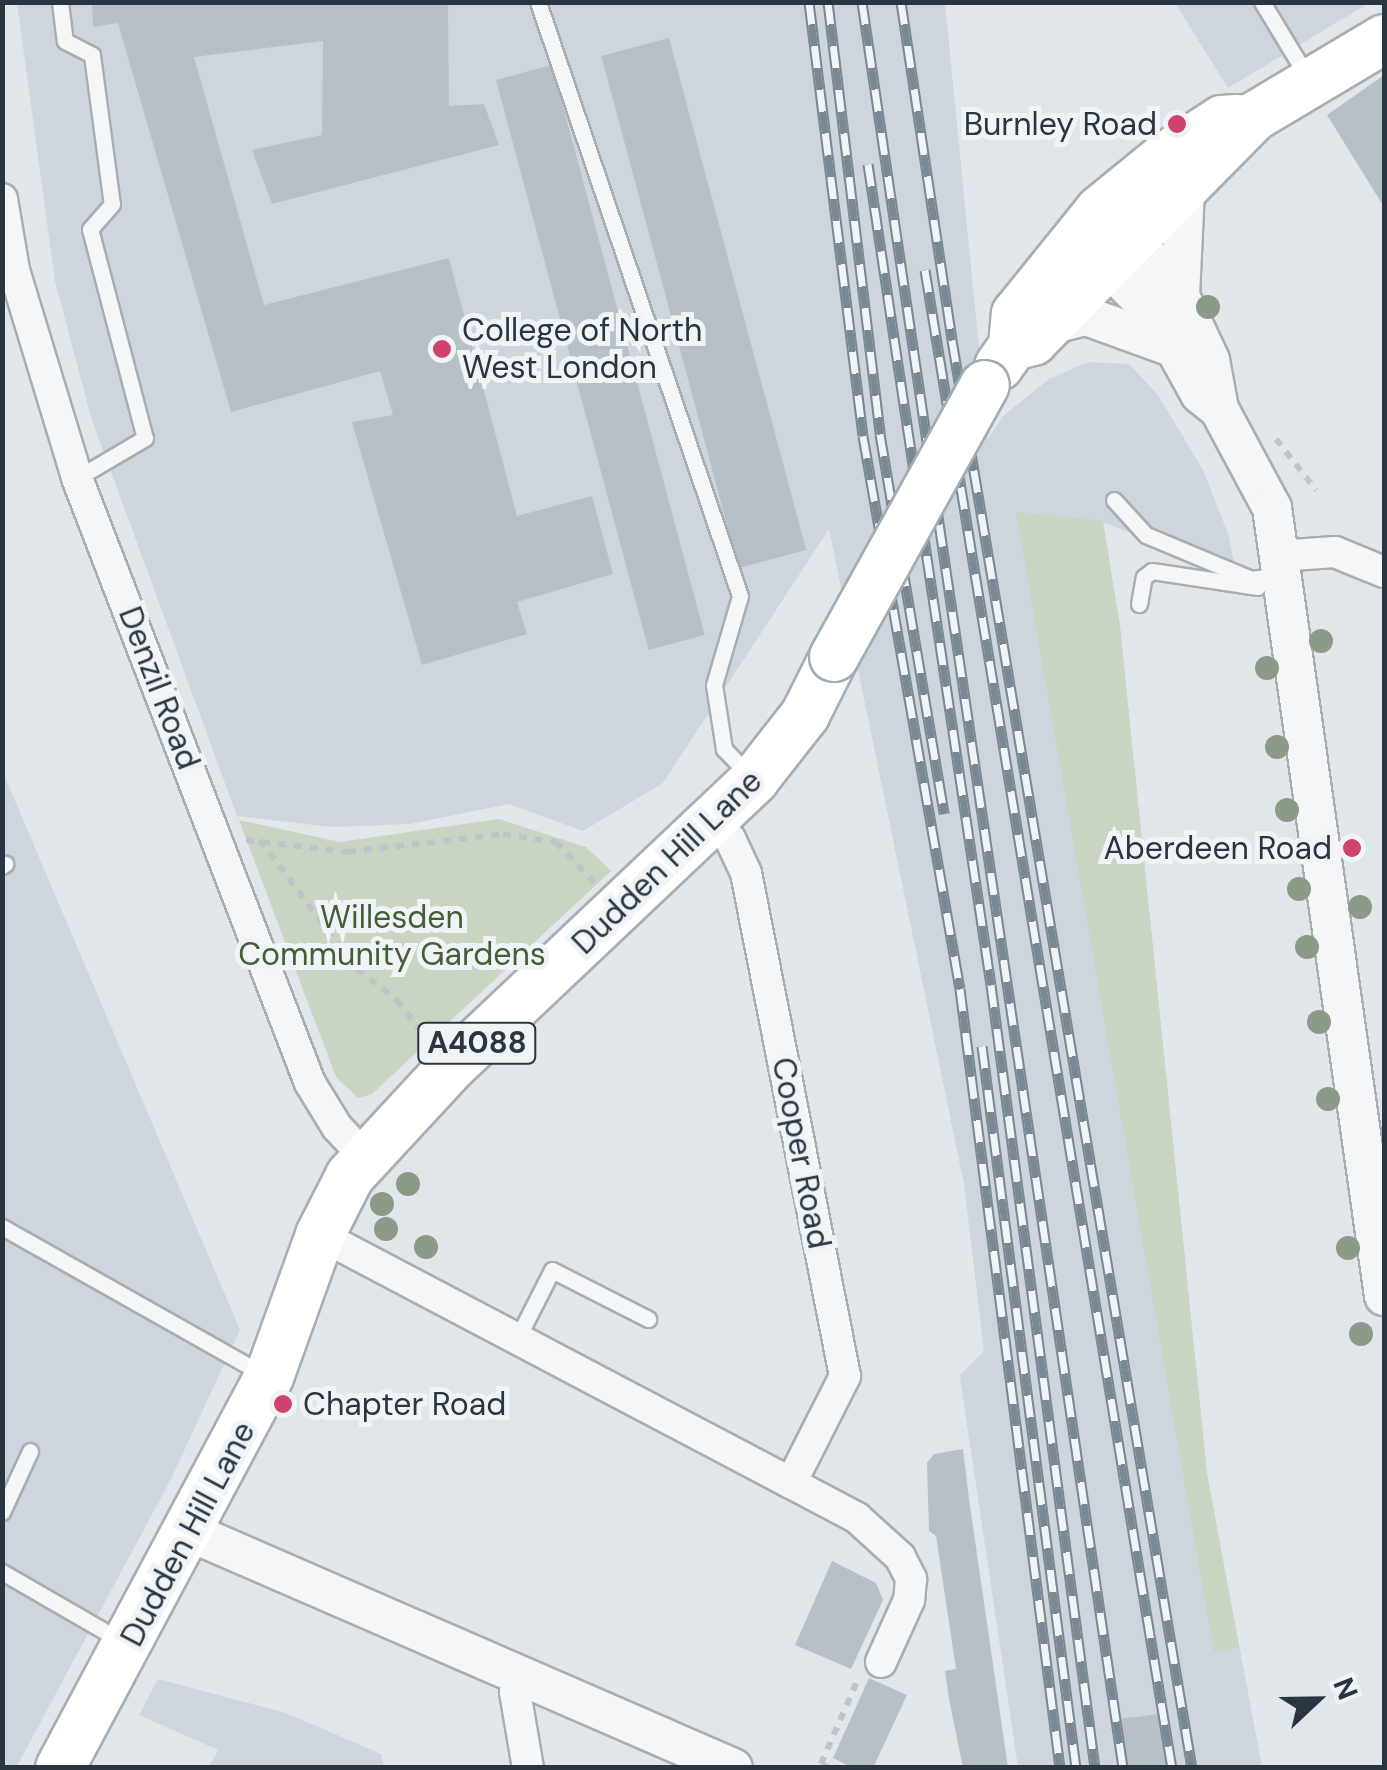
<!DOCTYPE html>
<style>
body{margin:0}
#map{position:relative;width:1387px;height:1770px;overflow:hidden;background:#e1e6ea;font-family:"DM Sans",sans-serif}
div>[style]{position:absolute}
.built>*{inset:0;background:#cfd5dc}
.green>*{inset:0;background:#c9d4c2}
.building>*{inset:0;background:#b8c0c7;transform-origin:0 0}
.path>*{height:6px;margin-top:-3px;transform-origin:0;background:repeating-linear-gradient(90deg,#bfc4c9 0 8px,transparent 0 16px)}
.roads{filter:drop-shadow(2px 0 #a6aeb4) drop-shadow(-2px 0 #a6aeb4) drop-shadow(0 2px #a6aeb4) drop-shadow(0 -2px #a6aeb4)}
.service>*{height:15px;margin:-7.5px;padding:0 7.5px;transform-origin:7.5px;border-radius:7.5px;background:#f4f6f8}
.minor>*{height:30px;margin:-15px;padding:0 15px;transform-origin:15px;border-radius:15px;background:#f4f6f8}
.tertiary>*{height:38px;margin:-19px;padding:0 19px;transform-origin:19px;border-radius:19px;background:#f4f6f8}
.primary>*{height:48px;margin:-24px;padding:0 24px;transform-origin:24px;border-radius:24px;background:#fff}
.rail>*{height:11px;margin-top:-5.5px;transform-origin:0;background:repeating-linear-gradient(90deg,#f0f4f7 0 22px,#7a8894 0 44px);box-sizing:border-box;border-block:2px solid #7a8894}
.bridges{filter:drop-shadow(2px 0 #a0acb6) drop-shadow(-2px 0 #a0acb6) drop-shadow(0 2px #a0acb6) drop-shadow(0 -2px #a0acb6)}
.primary-bridge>*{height:48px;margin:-24px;padding:0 24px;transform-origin:24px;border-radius:24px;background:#fff}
.trees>*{width:24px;height:24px;margin:-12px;border-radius:50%;background:#8b9b87}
.dots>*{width:28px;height:28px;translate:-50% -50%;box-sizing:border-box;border:5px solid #f0f4f7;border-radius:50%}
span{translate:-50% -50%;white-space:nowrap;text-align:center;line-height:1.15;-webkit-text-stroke:10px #f0f4f7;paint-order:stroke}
.shield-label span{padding:2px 8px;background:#f0f4f7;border:2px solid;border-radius:8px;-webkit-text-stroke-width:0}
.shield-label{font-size:30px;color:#293642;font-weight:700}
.poi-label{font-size:32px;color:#293642}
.right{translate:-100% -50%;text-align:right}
.left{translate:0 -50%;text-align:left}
.street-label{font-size:32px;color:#293642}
.park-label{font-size:32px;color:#445e36}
.frame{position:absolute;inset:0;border:5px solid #293642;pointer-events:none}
.north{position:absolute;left:1267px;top:1650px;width:100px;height:100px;-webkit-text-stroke:8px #f0f4f7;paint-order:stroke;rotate:68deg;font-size:28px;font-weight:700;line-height:40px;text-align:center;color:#293642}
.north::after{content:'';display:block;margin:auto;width:35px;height:45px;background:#293642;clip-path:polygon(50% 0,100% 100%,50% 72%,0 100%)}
</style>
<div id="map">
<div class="built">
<div style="clip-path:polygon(17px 3px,945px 3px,988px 439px,1003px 416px,1049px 379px,1088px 362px,1129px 364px,1158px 395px,1203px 470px,1229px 536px,1236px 576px,1103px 522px,1120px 627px,1207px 1474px,1262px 1767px,1018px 1767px,961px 1384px,960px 1375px,984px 1351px,964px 1184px,829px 529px,663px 783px,583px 831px,509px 804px,410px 824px,331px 827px,237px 816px,91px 417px,55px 281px)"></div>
<div style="clip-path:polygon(1175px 3px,1369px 3px,1228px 88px)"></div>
<div style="clip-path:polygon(2px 770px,240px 1330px,171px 1479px,16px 1768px,2px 1767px)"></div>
<div style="clip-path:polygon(158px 1679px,286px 1713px,381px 1754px,384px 1767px,209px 1767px,218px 1750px,139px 1715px)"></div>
</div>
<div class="green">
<div style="clip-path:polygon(1016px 512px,1103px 521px,1120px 627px,1207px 1474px,1239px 1647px,1214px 1652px)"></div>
<div style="clip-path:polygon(499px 819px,586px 847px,611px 871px,372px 1094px,358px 1098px,336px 1077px,239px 820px,340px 842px)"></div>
</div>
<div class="building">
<div style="clip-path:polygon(92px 2px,448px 2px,449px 106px,484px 104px,499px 145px,272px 204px,252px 150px,322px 135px,323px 41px,194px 57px,264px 305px,449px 258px,517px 516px,592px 496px,613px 574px,517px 602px,527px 634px,422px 665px,352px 422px,393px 415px,380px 371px,231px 412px,118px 23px,93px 27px)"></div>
<div style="left:669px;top:38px;width:530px;height:70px;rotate:75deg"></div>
<div style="left:552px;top:65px;width:590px;height:58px;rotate:75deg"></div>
<div style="clip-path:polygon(1384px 75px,1384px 207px,1327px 115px)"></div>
<div style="clip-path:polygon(963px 1449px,969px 1499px,1008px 1768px,963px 1768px,949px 1699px,945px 1671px,956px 1669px,936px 1536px,929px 1531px,927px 1463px,934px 1454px)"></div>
<div style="clip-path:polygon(832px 1561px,876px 1583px,883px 1600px,851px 1669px,795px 1645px)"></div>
<div style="clip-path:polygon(869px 1678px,907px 1695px,873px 1768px,853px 1768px,833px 1758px)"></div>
<div style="left:1160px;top:1714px;width:54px;height:39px;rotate:83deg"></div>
</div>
<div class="path">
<div style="left:1276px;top:439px;width:65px;rotate:51.9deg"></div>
<div style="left:246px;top:840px;width:103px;rotate:6.7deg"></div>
<div style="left:348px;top:852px;width:156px;rotate:-6.6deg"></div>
<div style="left:503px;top:834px;width:54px;rotate:8.6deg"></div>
<div style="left:556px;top:842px;width:55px;rotate:46.5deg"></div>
<div style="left:260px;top:840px;width:161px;rotate:53.1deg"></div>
<div style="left:357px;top:969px;width:51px;rotate:37.8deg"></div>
<div style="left:397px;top:1000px;width:51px;rotate:52.2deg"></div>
<div style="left:829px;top:1768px;width:9px;rotate:-153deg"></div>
<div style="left:821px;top:1764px;width:93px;rotate:-66.5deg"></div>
</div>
<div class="roads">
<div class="service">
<div style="left:60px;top:2px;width:39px;rotate:83deg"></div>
<div style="left:65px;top:41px;width:30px;rotate:27deg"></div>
<div style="left:92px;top:55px;width:150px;rotate:82.4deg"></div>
<div style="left:112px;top:204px;width:33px;rotate:131deg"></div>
<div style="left:90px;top:229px;width:216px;rotate:75.3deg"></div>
<div style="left:145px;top:438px;width:79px;rotate:149.5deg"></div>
<div style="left:538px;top:2px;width:627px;rotate:71.22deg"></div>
<div style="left:740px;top:596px;width:93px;rotate:106.3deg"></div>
<div style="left:714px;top:685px;width:65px;rotate:81.1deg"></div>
<div style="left:724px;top:749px;width:36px;rotate:46deg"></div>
<div style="left:1262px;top:2px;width:89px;rotate:58.8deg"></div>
<div style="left:1114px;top:500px;width:47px;rotate:47.6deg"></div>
<div style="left:1146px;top:535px;width:114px;rotate:22.7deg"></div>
<div style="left:1251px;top:579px;width:30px;rotate:-8deg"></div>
<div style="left:1139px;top:604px;width:27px;rotate:-80deg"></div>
<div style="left:1144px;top:577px;width:10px;rotate:-37deg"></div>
<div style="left:1152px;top:571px;width:107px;rotate:8.6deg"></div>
<div style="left:2px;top:866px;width:4px;rotate:-34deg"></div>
<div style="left:2px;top:1227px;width:302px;rotate:29.4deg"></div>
<div style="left:517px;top:1339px;width:77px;rotate:-63.1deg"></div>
<div style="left:552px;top:1270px;width:108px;rotate:27deg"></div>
<div style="left:2px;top:1512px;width:67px;rotate:-65.3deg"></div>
<div style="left:2px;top:1572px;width:136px;rotate:30deg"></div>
</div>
<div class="minor">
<div style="left:2px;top:199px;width:72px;rotate:80.4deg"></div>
<div style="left:14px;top:270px;width:217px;rotate:73.1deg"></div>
<div style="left:77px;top:478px;width:648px;rotate:68.94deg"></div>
<div style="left:310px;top:1083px;width:52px;rotate:58.5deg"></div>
<div style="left:337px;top:1127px;width:40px;rotate:47deg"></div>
<div style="left:1278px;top:556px;width:57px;rotate:-4deg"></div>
<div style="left:1335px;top:552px;width:53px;rotate:22.2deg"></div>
<div style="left:320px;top:1235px;width:532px;rotate:27.77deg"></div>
<div style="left:791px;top:1483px;width:120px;rotate:-63.2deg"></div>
<div style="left:845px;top:1376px;width:513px;rotate:-101.13deg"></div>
<div style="left:746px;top:873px;width:38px;rotate:-115deg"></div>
<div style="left:730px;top:839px;width:25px;rotate:-133deg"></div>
<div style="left:791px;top:1483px;width:75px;rotate:27.9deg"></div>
<div style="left:857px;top:1518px;width:58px;rotate:42.2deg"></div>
<div style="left:900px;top:1557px;width:25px;rotate:63deg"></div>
<div style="left:911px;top:1579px;width:21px;rotate:95deg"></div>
<div style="left:909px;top:1600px;width:68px;rotate:114.3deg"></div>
<div style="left:523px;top:1675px;width:19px;rotate:115deg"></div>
<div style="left:515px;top:1692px;width:77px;rotate:80.3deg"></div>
</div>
<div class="tertiary">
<div style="left:1109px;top:234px;width:26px;rotate:13deg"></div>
<div style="left:1134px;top:240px;width:72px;rotate:50.6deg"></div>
<div style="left:1180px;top:296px;width:71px;rotate:64.9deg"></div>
<div style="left:1210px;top:360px;width:50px;rotate:79.6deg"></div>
<div style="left:1219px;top:409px;width:112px;rotate:61.8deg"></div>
<div style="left:1272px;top:508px;width:796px;rotate:81.91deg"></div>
<div style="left:1096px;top:240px;width:30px;rotate:64deg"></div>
<div style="left:1109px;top:267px;width:71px;rotate:46.1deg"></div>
<div style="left:1158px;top:318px;width:87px;rotate:61.1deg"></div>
<div style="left:1200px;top:394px;width:22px;rotate:39deg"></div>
<div style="left:1180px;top:296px;width:106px;rotate:-87.3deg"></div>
<div style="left:1049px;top:325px;width:38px;rotate:-14deg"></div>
<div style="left:1086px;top:316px;width:88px;rotate:19.9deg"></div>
<div style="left:190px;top:1532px;width:592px;rotate:23.49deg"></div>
</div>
<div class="primary">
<div style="left:1013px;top:346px;width:21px;rotate:-14deg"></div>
<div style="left:1033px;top:341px;width:316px;rotate:-45.4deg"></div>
<div style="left:1255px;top:116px;width:150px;rotate:-30.8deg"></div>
<div style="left:999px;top:366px;width:24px;rotate:-55deg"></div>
<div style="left:1013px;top:346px;width:32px;rotate:-85deg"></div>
<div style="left:1016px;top:314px;width:134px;rotate:-51.1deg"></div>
<div style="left:1100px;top:210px;width:84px;rotate:-39.2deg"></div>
<div style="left:1165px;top:157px;width:68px;rotate:-33deg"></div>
<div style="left:1222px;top:120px;width:15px;rotate:-4deg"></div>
<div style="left:60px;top:1768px;width:443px;rotate:-61.9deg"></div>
<div style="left:269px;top:1377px;width:151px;rotate:-70.2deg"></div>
<div style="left:320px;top:1235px;width:66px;rotate:-63deg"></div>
<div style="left:350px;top:1176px;width:150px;rotate:-47.2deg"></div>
<div style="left:452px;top:1066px;width:416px;rotate:-43.4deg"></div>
<div style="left:754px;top:780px;width:83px;rotate:-51.9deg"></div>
<div style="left:805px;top:715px;width:65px;rotate:-63.4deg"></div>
</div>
</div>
<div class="rail">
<div style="left:809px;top:2px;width:437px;rotate:82.9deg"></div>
<div style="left:863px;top:436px;width:561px;rotate:80.05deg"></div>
<div style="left:960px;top:989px;width:785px;rotate:82.68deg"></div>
<div style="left:828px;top:2px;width:435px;rotate:83.1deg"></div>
<div style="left:880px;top:434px;width:385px;rotate:80.4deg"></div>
<div style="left:862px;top:2px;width:1785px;rotate:81.59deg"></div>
<div style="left:901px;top:2px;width:342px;rotate:81.4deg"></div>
<div style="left:952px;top:340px;width:1448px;rotate:80.46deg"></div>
<div style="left:868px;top:164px;width:830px;rotate:81.48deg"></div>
<div style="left:991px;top:985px;width:790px;rotate:82.43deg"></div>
<div style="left:925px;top:270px;width:1518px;rotate:80.64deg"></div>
<div style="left:982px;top:1046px;width:728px;rotate:82.58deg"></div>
</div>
<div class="bridges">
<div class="primary-bridge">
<div style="left:834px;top:657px;width:311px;rotate:-61deg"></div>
</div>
</div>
<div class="trees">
<div style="left:1208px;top:307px"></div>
<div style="left:1321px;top:641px"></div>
<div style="left:1267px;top:668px"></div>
<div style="left:1277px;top:747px"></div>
<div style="left:1287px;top:810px"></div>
<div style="left:1299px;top:889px"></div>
<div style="left:1360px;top:907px"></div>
<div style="left:1307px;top:947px"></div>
<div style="left:1319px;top:1022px"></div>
<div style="left:1328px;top:1099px"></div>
<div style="left:408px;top:1184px"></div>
<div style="left:382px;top:1204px"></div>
<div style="left:386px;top:1229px"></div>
<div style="left:426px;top:1247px"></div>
<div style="left:1348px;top:1248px"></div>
<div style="left:1361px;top:1334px"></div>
</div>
<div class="dots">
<div style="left:1177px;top:124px;background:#d1436f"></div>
<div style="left:442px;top:349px;background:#d1436f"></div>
<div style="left:1352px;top:848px;background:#d1436f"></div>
<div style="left:283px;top:1404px;background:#d1436f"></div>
</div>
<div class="shield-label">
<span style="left:477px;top:1043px">A4088</span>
</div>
<div class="poi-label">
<span class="right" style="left:1157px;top:124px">Burnley Road</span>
<span class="left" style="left:462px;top:349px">College of North<br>West London</span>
<span class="right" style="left:1332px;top:848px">Aberdeen Road</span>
<span class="left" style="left:303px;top:1404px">Chapter Road</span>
</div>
<div class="street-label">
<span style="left:159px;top:688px;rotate:69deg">Denzil Road</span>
<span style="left:667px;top:862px;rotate:-44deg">Dudden Hill Lane</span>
<span style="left:801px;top:1153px;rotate:79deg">Cooper Road</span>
<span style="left:188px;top:1534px;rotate:-62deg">Dudden Hill Lane</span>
</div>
<div class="park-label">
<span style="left:392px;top:936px">Willesden<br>Community Gardens</span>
</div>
<div class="frame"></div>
<div class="north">N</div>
</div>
